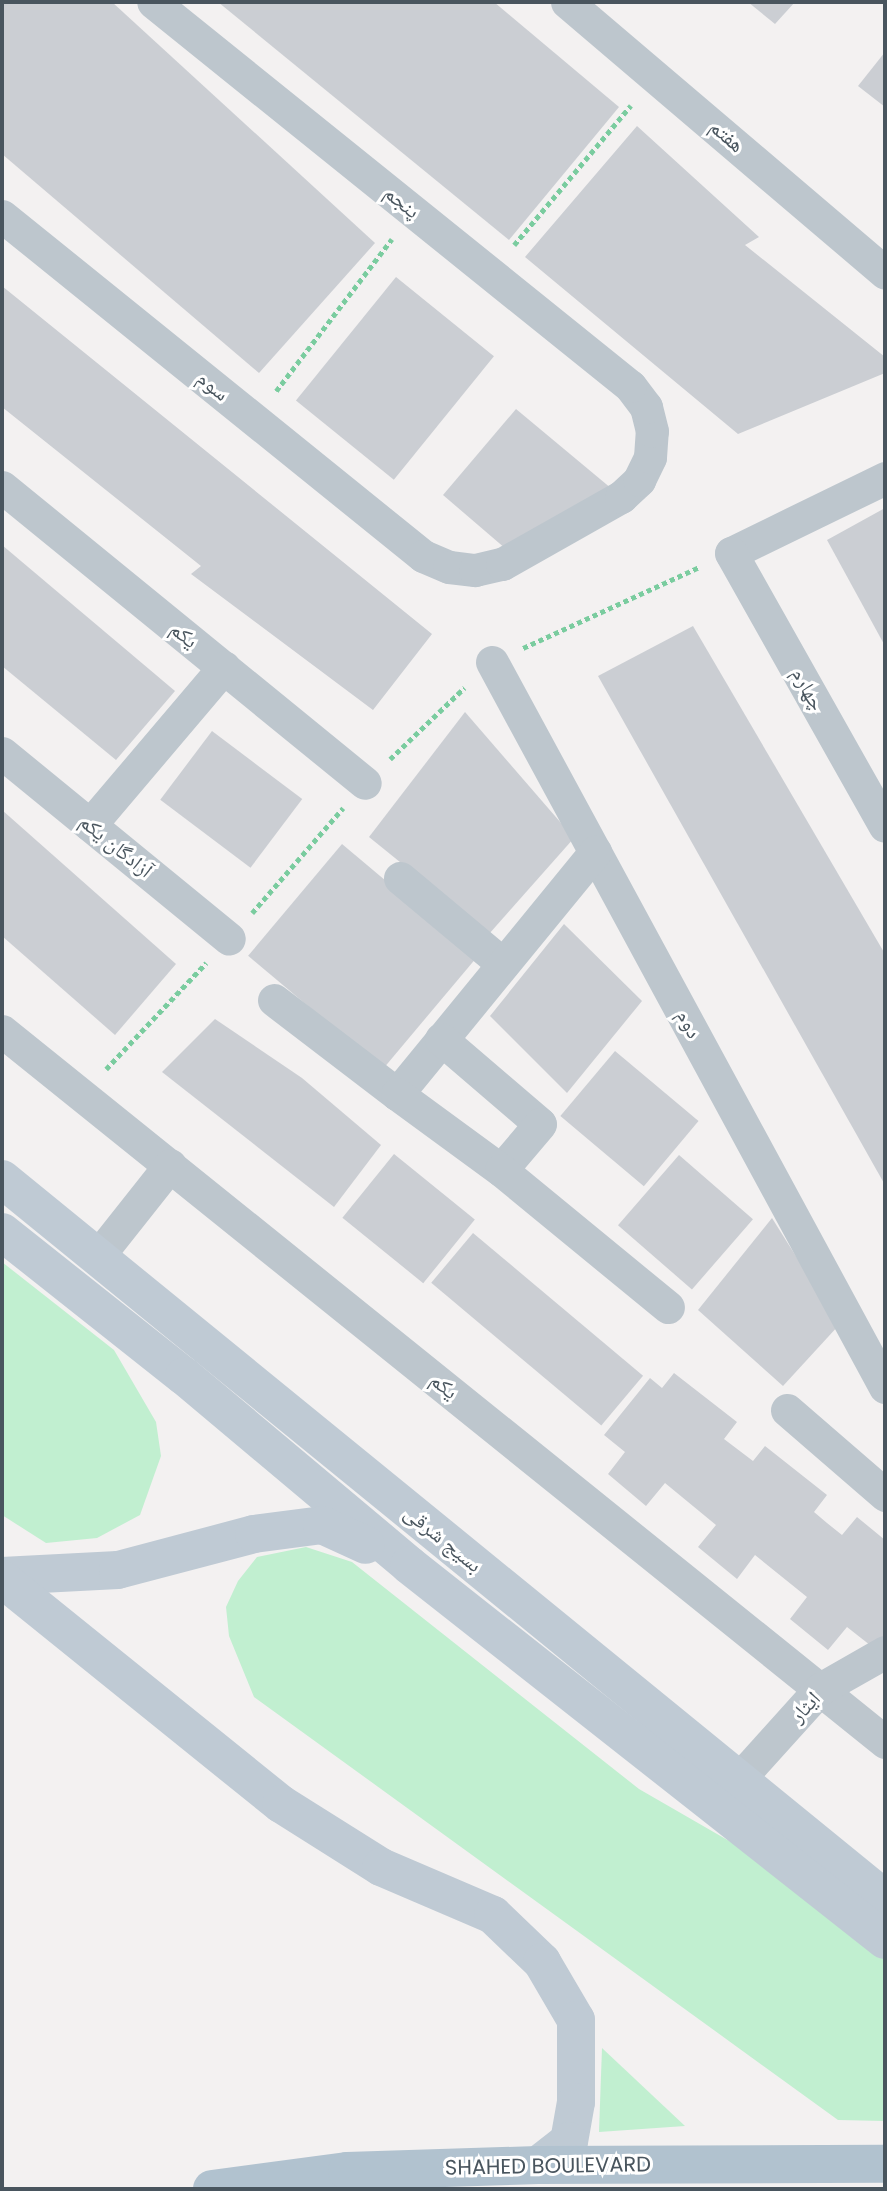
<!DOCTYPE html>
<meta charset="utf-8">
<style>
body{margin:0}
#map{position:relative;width:887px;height:2191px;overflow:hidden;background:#f3f1f1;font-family:Poppins,"Noto Naskh Arabic",sans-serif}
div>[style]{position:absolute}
.green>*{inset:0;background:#c1efd0}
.building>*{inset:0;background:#cbced3;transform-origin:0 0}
.path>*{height:4.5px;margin-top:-2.25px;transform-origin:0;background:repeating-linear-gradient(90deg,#7acc9f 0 5px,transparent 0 8.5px)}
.minor>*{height:33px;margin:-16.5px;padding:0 16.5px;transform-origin:16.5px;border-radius:16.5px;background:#bdc6cd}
.secondary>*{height:38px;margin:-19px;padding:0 19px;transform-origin:19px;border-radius:19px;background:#bfcad4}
.primary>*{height:38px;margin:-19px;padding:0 19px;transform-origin:19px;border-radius:19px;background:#b1c2cf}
span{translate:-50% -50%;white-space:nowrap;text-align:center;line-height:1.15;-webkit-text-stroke:6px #fff;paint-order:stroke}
.street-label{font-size:21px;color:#49555e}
.frame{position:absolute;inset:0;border:4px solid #49555e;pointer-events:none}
</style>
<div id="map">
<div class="green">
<div style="clip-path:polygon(2px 1262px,114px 1350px,156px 1422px,161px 1456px,140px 1515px,97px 1538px,46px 1543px,2px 1515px)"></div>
<div style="clip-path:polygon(306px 1547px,352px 1562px,639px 1789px,750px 1853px,885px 1958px,885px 2121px,838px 2120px,254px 1697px,229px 1636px,226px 1607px,238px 1581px,257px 1557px)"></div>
<div style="clip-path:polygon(602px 2048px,685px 2126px,599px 2132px)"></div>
</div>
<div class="building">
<div style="clip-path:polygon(2px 2px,112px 2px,375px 243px,259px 373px,2px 154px)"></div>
<div style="clip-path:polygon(218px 2px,494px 2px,619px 107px,509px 240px)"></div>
<div style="clip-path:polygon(748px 2px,795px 2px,775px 24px)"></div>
<div style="clip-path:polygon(885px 52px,885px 107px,858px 86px)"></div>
<div style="clip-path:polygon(637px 126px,759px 237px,745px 245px,885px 357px,885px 373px,738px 434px,525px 257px)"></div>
<div style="left:396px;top:277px;width:126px;height:159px;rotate:39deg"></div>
<div style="clip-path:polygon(2px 286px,432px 634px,373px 710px,191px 574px,201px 566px,2px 407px)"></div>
<div style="clip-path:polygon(516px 409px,618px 494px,506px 549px,443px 495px)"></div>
<div style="clip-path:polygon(885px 508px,885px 646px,827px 540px)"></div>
<div style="clip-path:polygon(2px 545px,175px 691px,116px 760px,2px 666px)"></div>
<div style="clip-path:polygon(693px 626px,885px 954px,885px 1185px,598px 676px)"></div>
<div style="clip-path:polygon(465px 712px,574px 838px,489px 934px,369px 837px)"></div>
<div style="left:212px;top:731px;width:113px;height:86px;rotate:37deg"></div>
<div style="clip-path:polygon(2px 810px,176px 964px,115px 1035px,2px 936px)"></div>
<div style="left:342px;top:844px;width:176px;height:146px;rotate:40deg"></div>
<div style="clip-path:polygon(564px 924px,642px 1001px,567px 1093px,490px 1016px)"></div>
<div style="clip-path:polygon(215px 1019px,302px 1078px,381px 1145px,334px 1207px,162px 1072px)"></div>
<div style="left:615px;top:1051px;width:109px;height:85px;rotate:40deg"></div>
<div style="left:394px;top:1154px;width:104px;height:82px;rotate:39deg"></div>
<div style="left:679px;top:1155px;width:98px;height:93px;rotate:41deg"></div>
<div style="clip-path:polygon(772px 1218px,839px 1325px,783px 1386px,698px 1310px)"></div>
<div style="left:473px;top:1233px;width:222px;height:65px;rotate:40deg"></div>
<div style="clip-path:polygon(674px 1373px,737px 1422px,724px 1439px,753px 1461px,765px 1446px,827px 1495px,814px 1512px,827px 1523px,842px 1535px,857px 1517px,885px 1540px,885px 1637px,875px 1649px,847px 1627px,828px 1650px,790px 1619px,807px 1597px,755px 1555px,737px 1579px,698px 1547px,716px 1525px,665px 1483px,646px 1506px,608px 1474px,625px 1452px,604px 1435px,650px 1378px,662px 1388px)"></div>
</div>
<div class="path">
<div style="left:514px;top:245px;width:182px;rotate:-50.1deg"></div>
<div style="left:276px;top:391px;width:191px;rotate:-52.7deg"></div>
<div style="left:523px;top:648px;width:194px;rotate:-24.7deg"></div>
<div style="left:390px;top:759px;width:103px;rotate:-43.8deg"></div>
<div style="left:252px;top:913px;width:139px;rotate:-49.1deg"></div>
<div style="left:106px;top:1069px;width:146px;rotate:-46.7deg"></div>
</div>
<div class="minor">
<div style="left:567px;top:2px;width:418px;rotate:40.4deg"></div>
<div style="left:2px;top:216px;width:541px;rotate:38.92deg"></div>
<div style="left:423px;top:556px;width:28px;rotate:23deg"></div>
<div style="left:449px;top:567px;width:26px;rotate:7deg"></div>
<div style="left:475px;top:570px;width:28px;rotate:-13deg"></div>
<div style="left:502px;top:564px;width:137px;rotate:-29.4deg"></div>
<div style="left:621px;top:497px;width:25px;rotate:-43deg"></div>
<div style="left:639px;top:480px;width:25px;rotate:-64deg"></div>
<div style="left:650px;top:457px;width:26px;rotate:-86deg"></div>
<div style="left:652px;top:431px;width:25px;rotate:-104deg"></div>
<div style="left:646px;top:407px;width:26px;rotate:-127deg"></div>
<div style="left:630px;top:386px;width:612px;rotate:-141.16deg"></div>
<div style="left:885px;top:478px;width:171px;rotate:154deg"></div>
<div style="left:731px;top:553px;width:313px;rotate:60.6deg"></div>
<div style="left:2px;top:487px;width:468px;rotate:39.2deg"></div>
<div style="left:492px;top:662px;width:825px;rotate:61.54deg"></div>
<div style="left:2px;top:753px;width:293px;rotate:39.3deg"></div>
<div style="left:90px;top:825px;width:207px;rotate:-49.7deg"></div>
<div style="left:400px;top:878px;width:134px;rotate:39.9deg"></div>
<div style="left:274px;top:1000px;width:155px;rotate:37.4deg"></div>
<div style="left:397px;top:1094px;width:313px;rotate:-50.7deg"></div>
<div style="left:2px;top:1031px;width:1134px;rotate:38.84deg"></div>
<div style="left:441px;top:1039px;width:130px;rotate:40.6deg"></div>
<div style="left:540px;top:1124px;width:60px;rotate:130.3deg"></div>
<div style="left:397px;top:1094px;width:129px;rotate:36.2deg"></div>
<div style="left:501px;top:1170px;width:216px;rotate:39.4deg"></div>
<div style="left:98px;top:1256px;width:116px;rotate:-51.6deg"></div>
<div style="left:787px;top:1410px;width:130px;rotate:40.9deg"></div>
<div style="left:738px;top:1780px;width:122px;rotate:-48deg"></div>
<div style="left:820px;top:1689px;width:75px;rotate:-29.6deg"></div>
</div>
<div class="secondary">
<div style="left:2px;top:1179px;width:1139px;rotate:39.19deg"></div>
<div style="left:2px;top:1232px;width:232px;rotate:38.4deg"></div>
<div style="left:184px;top:1376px;width:294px;rotate:40deg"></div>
<div style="left:409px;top:1565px;width:606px;rotate:38.23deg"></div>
<div style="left:2px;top:1576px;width:116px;rotate:-3deg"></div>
<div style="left:118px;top:1570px;width:141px;rotate:-14.8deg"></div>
<div style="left:254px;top:1534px;width:69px;rotate:-7.5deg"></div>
<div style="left:322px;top:1525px;width:48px;rotate:24.4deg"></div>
<div style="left:2px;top:1579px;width:358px;rotate:38.9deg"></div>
<div style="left:281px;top:1804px;width:118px;rotate:32.2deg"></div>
<div style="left:381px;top:1867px;width:122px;rotate:23.2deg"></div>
<div style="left:493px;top:1915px;width:68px;rotate:43.8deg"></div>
<div style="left:542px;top:1962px;width:67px;rotate:59.6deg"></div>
<div style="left:576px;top:2020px;width:82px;rotate:90deg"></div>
<div style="left:576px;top:2102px;width:40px;rotate:100deg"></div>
<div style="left:569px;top:2141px;width:39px;rotate:142deg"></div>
</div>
<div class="primary">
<div style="left:212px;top:2189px;width:136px;rotate:-7.6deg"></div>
<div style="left:347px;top:2171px;width:191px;rotate:-1.8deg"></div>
<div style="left:538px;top:2165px;width:347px;rotate:-0.2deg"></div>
</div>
<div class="street-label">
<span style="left:727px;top:136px;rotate:41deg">هفتم</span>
<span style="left:402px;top:202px;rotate:39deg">پنجم</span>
<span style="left:213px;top:386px;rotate:39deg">سوم</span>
<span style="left:184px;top:635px;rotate:39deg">یکم</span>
<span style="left:808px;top:689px;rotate:61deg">چهارم</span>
<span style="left:116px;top:846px;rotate:39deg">آزادگان یکم</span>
<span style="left:689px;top:1024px;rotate:62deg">دوم</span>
<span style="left:444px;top:1386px;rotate:39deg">یکم</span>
<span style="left:443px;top:1539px;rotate:39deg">بسیج شرقی</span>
<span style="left:805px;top:1707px;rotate:-47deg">ایثار</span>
<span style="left:548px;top:2166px;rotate:-1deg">SHAHED BOULEVARD</span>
</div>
<div class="frame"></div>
</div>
